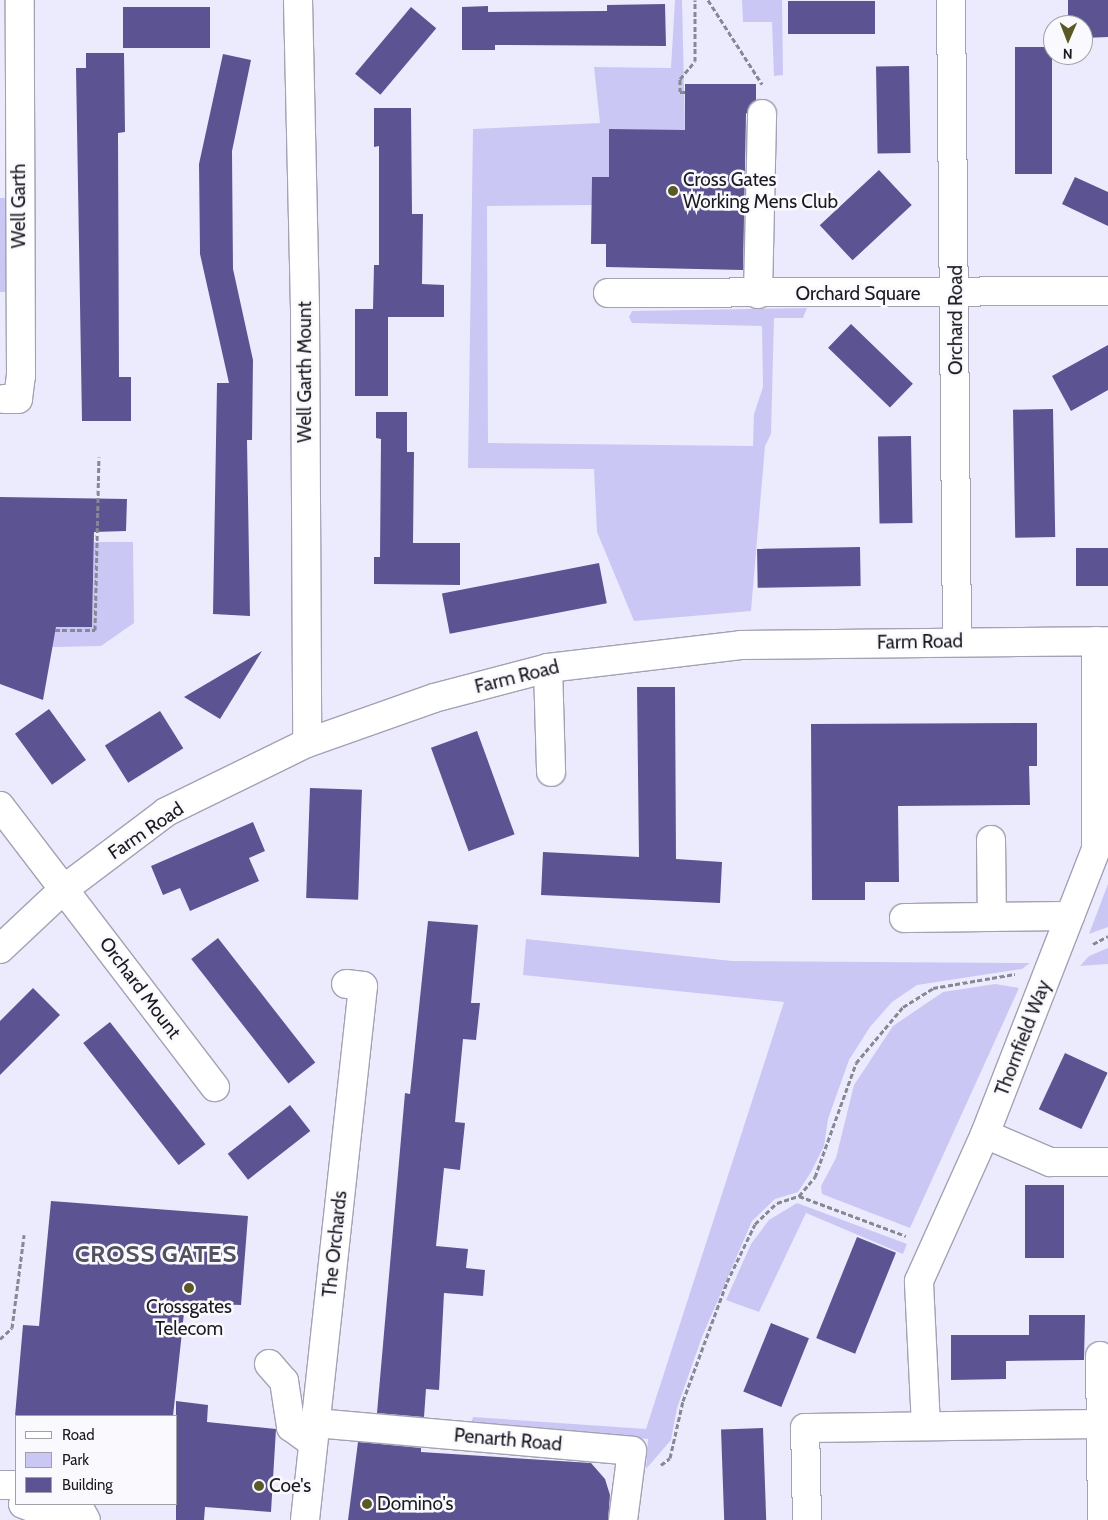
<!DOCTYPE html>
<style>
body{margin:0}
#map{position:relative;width:1108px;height:1520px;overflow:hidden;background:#ecebfd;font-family:Cabin,sans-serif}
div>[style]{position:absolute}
.green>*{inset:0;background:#cbc7f5;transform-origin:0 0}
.building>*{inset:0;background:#5c5492;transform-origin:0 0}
.path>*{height:3px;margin-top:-1.5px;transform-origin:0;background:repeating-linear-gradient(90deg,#888794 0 5px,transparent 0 7.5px)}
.roads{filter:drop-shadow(1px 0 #a3a2b3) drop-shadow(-1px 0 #a3a2b3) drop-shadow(0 1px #a3a2b3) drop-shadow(0 -1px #a3a2b3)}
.minor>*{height:28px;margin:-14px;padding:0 14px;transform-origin:14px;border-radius:14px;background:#fff}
.dots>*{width:14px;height:14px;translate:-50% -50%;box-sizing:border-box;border:2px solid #fafafe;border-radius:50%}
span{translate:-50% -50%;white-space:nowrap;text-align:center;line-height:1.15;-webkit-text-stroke:5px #fafafe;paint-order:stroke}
.poi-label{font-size:19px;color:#1b1a21}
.left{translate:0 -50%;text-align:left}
.street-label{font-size:19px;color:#1b1a21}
.district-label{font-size:24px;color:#525160;font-weight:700;letter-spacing:1px}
.legend{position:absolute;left:15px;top:1415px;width:162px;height:90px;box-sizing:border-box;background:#fafafe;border:1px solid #a1a0a6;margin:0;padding:6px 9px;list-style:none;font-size:15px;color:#1b1a21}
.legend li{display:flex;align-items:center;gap:10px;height:25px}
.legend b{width:25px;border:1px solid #a1a0a6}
.north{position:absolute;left:1043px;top:15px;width:50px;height:50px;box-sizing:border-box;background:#fafafe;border:1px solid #a1a0a6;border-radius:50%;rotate:181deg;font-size:14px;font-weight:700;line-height:20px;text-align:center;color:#1b1a21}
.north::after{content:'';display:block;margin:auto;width:18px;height:22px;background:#5b5a27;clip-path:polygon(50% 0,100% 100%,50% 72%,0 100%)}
</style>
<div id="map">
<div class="green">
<div style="clip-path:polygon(675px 0,682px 0,685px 130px,609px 130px,609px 177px,592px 177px,592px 205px,487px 206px,488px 443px,753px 446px,754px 414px,763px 387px,762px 326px,632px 323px,629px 317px,632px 311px,807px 308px,803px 318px,774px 318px,771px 434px,765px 446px,751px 611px,634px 621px,597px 532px,594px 469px,468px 468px,473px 129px,600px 123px,594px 67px,671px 68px)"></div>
<div style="clip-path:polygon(742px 0,782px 0,783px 75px,774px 76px,772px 22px,743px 22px)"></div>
<div style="left:0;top:198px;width:10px;height:94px"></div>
<div style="clip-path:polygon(94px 542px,133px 542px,134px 623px,101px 646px,7px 648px,55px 626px,92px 627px)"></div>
<div style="clip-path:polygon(1108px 884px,1108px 927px,1089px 934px)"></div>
<div style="clip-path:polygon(526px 939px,732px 961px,1030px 963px,1022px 969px,917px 985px,892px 1002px,870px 1027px,849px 1060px,828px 1119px,824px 1146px,811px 1172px,798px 1192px,775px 1199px,752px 1221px,702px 1337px,677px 1408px,671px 1440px,646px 1469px,648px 1439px,471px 1424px,473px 1417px,646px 1429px,784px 1002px,523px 975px)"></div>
<div style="clip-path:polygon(1108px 948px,1108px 964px,1080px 966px,1089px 956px)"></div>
<div style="clip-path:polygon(995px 984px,1019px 988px,910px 1228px,822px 1194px,821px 1186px,836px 1158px,854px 1085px,893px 1026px,943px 992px)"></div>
<div style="clip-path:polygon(797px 1203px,907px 1244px,903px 1254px,806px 1213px,759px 1312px,726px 1300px,751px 1244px,769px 1220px)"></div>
</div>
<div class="building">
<div style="clip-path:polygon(1068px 0,1108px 0,1108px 37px,1083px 38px,1083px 25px,1068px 25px)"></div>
<div style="left:788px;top:1px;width:87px;height:33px"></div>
<div style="clip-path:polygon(665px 4px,666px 46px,495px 45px,495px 50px,462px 50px,462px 7px,488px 6px,488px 12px,607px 11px,607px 5px)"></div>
<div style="left:210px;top:7px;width:41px;height:87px;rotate:90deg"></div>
<div style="left:411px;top:7px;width:33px;height:87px;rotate:40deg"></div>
<div style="left:1015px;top:47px;width:37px;height:127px"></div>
<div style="clip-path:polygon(86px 53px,124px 53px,125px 132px,118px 133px,119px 377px,131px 377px,131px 421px,82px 421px,76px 68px,86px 68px)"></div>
<div style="clip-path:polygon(223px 54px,251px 60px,232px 151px,233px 269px,253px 360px,252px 440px,247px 440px,250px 616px,213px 614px,217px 383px,229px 383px,200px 254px,199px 164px)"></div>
<div style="left:909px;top:66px;width:87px;height:33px;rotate:89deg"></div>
<div style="clip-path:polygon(685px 84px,756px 84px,756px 100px,746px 114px,743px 270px,606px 267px,606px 244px,591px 244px,592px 177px,609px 177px,609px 129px,685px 130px)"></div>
<div style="clip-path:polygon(374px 108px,411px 108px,412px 214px,423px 214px,422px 284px,444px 285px,444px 317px,388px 317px,388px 396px,355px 396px,355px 309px,373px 309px,374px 265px,379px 265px,379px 146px,374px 147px)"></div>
<div style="left:879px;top:170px;width:48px;height:81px;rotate:47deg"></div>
<div style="clip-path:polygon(1075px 177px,1108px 192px,1108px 226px,1062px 204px)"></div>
<div style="left:851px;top:324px;width:86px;height:33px;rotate:44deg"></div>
<div style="clip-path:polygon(1108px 345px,1108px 390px,1071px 411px,1052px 376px)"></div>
<div style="left:1053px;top:409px;width:128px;height:40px;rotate:89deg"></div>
<div style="clip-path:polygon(376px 412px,407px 412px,407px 452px,414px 452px,413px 543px,460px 543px,460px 585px,374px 584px,374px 557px,380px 557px,381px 439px,376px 438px)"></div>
<div style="left:911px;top:436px;width:87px;height:33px;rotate:89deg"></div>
<div style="clip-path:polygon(0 497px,127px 499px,126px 531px,94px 532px,92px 627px,56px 627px,43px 700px,0 684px)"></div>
<div style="left:860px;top:547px;width:39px;height:103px;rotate:89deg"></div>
<div style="left:1108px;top:548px;width:38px;height:32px;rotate:90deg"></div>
<div style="left:599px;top:563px;width:41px;height:160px;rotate:79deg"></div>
<div style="clip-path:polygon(262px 651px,220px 719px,184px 697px)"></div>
<div style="clip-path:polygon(637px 687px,675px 687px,676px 859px,722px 862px,720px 903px,541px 895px,543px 852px,639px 857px)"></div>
<div style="left:49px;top:709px;width:63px;height:42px;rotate:54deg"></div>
<div style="left:160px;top:711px;width:44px;height:65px;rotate:58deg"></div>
<div style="clip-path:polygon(1037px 723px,1037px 766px,1029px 766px,1030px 805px,898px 806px,899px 882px,865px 882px,865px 900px,812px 900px,811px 724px)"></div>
<div style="left:477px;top:731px;width:110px;height:49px;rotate:70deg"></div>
<div style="left:310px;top:788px;width:52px;height:110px;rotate:2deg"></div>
<div style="clip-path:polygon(253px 822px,265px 851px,249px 858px,259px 881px,190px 911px,180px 888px,163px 895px,151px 866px)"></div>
<div style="clip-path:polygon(428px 921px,478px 925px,471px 1003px,480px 1003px,476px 1040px,463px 1039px,455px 1122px,465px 1123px,460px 1170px,444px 1168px,436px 1246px,468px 1249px,466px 1268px,485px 1270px,483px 1296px,444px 1293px,439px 1390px,426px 1389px,424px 1417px,377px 1413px,405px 1093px,410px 1094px)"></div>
<div style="left:218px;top:938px;width:158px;height:34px;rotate:52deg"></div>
<div style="clip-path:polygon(33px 988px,60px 1015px,0 1075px,0 1021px)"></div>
<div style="left:110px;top:1022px;width:155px;height:34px;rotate:52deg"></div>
<div style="left:1065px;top:1053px;width:47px;height:62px;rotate:25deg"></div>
<div style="left:290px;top:1105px;width:33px;height:79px;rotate:52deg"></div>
<div style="left:1025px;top:1185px;width:39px;height:73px"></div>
<div style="clip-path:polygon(51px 1201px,248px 1216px,241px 1305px,214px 1304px,213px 1315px,184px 1313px,173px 1416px,15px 1416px,23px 1325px,39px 1326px)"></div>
<div style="left:857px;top:1237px;width:42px;height:109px;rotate:22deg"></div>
<div style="clip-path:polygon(1029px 1315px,1085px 1315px,1084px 1360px,1006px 1361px,1006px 1379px,951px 1380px,951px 1335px,1029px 1335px)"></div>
<div style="left:771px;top:1323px;width:41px;height:74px;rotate:22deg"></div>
<div style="clip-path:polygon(176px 1401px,208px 1405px,207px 1422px,276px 1429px,271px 1512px,205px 1507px,204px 1520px,176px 1520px)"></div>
<div style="left:763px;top:1428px;width:92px;height:42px;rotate:88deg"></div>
<div style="clip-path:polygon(358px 1442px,421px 1448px,421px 1452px,591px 1463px,605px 1479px,610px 1495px,608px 1520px,348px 1520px)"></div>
</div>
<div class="path">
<div style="left:708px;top:0;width:100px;rotate:57.3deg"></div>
<div style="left:685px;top:92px;width:5px;rotate:180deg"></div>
<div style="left:680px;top:92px;width:13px;rotate:-90deg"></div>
<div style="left:680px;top:79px;width:23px;rotate:-50deg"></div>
<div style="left:695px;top:61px;width:61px;rotate:-90deg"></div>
<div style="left:55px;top:630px;width:40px"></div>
<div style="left:95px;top:630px;width:173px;rotate:-88.7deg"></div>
<div style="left:1093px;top:944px;width:17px;rotate:-28deg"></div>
<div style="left:799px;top:1196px;width:114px;rotate:20.5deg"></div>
<div style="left:0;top:1339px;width:16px;rotate:-43deg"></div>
<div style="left:12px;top:1328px;width:94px;rotate:-82.6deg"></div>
<div style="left:661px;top:1465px;width:11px;rotate:-38deg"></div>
<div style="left:670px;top:1458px;width:58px;rotate:-77.2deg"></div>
<div style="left:683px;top:1401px;width:127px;rotate:-69.7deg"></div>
<div style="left:727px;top:1282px;width:64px;rotate:-64.2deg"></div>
<div style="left:755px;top:1224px;width:30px;rotate:-44deg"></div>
<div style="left:777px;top:1203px;width:23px;rotate:-18deg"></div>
<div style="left:799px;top:1196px;width:25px;rotate:-50deg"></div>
<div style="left:815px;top:1177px;width:121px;rotate:-70.2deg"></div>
<div style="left:856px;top:1063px;width:73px;rotate:-50deg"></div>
<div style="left:903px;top:1007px;width:36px;rotate:-32deg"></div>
<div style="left:933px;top:988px;width:83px;rotate:-9.7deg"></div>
</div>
<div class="roads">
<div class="minor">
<div style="left:298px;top:0;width:311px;rotate:88.7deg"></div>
<div style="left:305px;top:311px;width:432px;rotate:89.7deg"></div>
<div style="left:951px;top:0;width:641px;rotate:89.46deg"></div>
<div style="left:608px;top:293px;width:500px;rotate:-0.23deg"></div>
<div style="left:758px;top:294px;width:180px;rotate:-88.7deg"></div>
<div style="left:4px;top:399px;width:14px"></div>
<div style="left:18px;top:399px;width:23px;rotate:-83deg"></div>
<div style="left:21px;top:376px;width:376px;rotate:-90.2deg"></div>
<div style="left:548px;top:668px;width:104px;rotate:88.3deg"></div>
<div style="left:0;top:806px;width:354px;rotate:52.6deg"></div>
<div style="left:991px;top:840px;width:77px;rotate:89.3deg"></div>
<div style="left:904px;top:918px;width:166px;rotate:-0.7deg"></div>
<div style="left:0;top:949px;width:88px;rotate:-43.2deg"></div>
<div style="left:64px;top:889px;width:128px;rotate:-37deg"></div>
<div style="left:166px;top:812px;width:157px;rotate:-26.1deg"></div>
<div style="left:307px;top:743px;width:135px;rotate:-19.5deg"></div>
<div style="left:434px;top:698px;width:118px;rotate:-14.7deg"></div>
<div style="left:548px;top:668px;width:194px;rotate:-6.8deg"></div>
<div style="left:741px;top:645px;width:367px;rotate:-0.6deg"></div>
<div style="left:985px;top:1134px;width:71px;rotate:23.3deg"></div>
<div style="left:1050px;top:1162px;width:58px"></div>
<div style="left:1100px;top:1356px;width:164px;rotate:89.3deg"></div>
<div style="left:269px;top:1364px;width:23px;rotate:49deg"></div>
<div style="left:284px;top:1381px;width:47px;rotate:81.3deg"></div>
<div style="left:291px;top:1427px;width:27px;rotate:36deg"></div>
<div style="left:315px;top:1423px;width:318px;rotate:5deg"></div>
<div style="left:632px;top:1451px;width:70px;rotate:97.4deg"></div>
<div style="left:926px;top:1426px;width:145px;rotate:-92.8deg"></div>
<div style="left:919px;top:1281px;width:161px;rotate:-65.8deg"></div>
<div style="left:985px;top:1134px;width:306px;rotate:-68.7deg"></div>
<div style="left:1096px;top:849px;width:208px;rotate:-90deg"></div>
<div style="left:0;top:1485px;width:16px"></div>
<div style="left:23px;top:1504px;width:44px;rotate:21.3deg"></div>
<div style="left:77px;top:1504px;width:18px;rotate:61deg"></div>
<div style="left:305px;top:1520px;width:537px;rotate:-83.8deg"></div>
<div style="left:363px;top:986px;width:17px;rotate:-173deg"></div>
<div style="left:807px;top:1520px;width:92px;rotate:-91.2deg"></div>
<div style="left:805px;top:1428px;width:295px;rotate:-0.8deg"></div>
</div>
</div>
<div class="dots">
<div style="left:673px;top:191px;background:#5b5a27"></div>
<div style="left:189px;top:1288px;background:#5b5a27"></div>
<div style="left:259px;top:1486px;background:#5b5a27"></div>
<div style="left:367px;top:1504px;background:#5b5a27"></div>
</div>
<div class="poi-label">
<span class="left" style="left:683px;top:191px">Cross Gates<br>Working Mens Club</span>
<span style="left:189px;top:1318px">Crossgates<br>Telecom</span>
<span class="left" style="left:269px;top:1486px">Coe's</span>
<span class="left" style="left:377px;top:1504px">Domino's</span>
</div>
<div class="street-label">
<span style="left:19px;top:206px;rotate:-90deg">Well Garth</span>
<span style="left:858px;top:294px">Orchard Square</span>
<span style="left:956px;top:320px;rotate:-90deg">Orchard Road</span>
<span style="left:305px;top:372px;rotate:-90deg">Well Garth Mount</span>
<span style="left:920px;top:642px;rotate:-1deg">Farm Road</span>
<span style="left:517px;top:677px;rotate:-14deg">Farm Road</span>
<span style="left:146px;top:831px;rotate:-34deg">Farm Road</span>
<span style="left:140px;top:988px;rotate:53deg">Orchard Mount</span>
<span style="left:1023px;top:1038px;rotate:-69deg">Thornfield Way</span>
<span style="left:335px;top:1244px;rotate:-84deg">The Orchards</span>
<span style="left:508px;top:1440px;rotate:5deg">Penarth Road</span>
</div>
<div class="district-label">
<span style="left:156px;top:1254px">CROSS GATES</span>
</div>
<ul class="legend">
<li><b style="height:6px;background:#fff"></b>Road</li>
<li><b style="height:14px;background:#cbc7f5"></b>Park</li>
<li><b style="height:14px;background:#5c5492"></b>Building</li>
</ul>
<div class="north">N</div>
</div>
